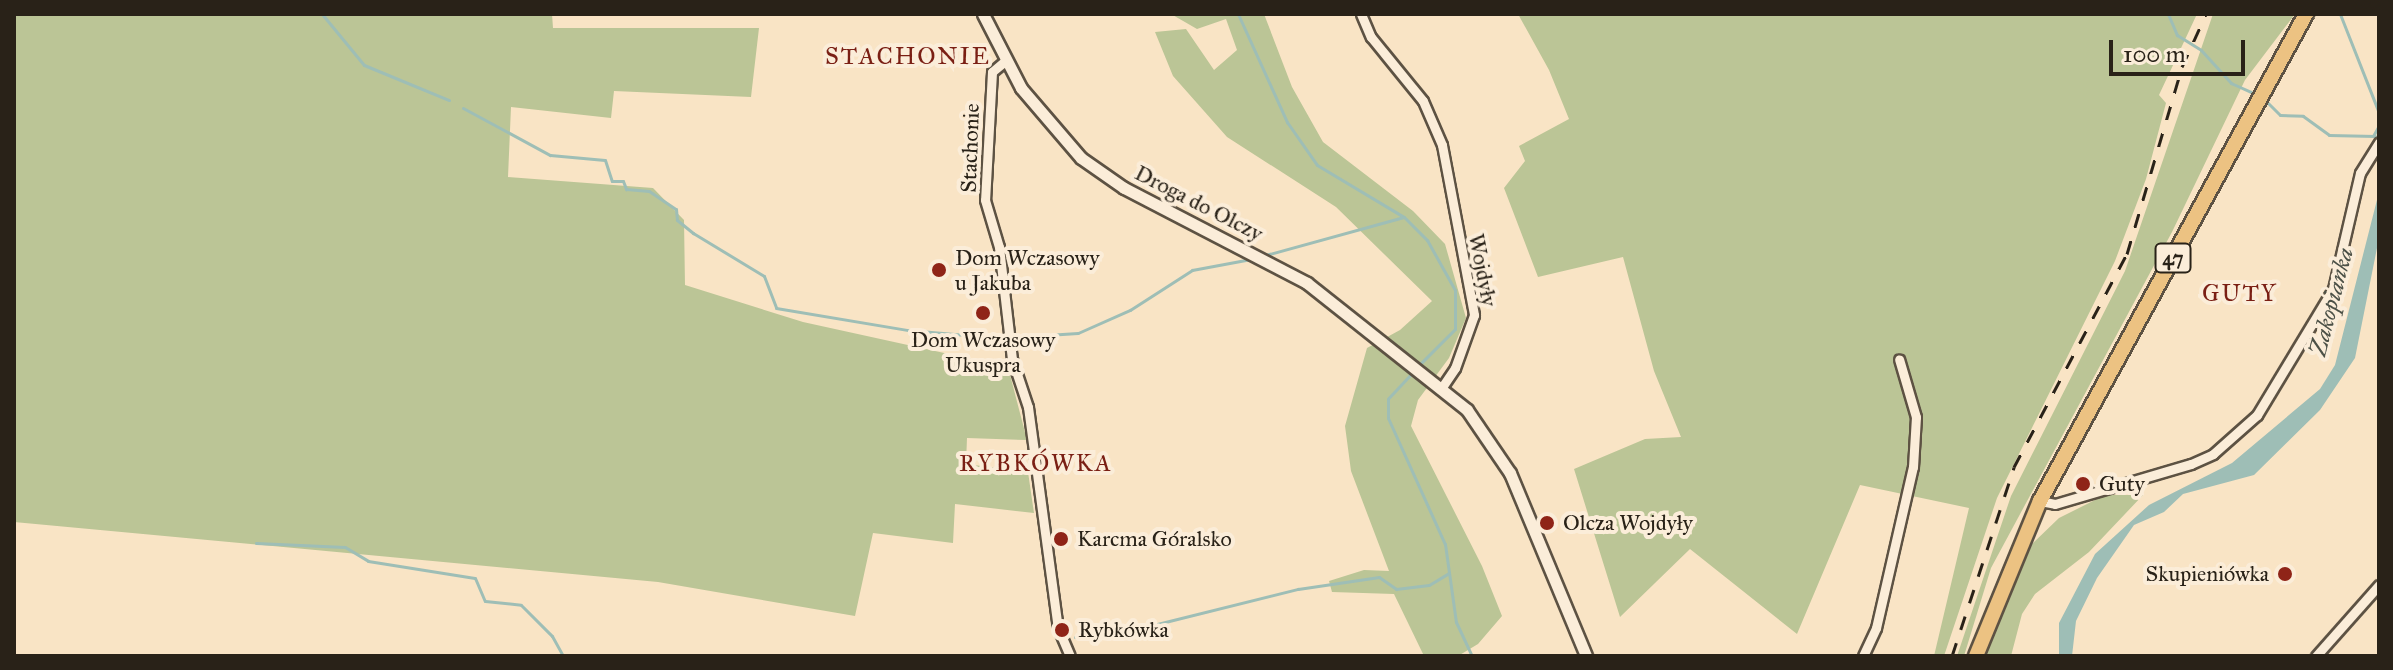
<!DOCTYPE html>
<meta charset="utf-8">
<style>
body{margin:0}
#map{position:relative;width:2393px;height:670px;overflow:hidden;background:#f9e4c5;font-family:"IM FELL Great Primer",serif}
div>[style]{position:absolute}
.green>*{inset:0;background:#bbc596}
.water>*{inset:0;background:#9ebeb6}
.stream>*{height:3px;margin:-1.5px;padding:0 1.5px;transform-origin:1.5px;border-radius:1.5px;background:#9ebeb6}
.roads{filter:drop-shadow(2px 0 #5d5243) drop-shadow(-2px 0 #5d5243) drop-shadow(0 2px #5d5243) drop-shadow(0 -2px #5d5243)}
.minor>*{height:9px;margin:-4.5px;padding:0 4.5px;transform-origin:4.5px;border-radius:4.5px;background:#fbedd9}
.tertiary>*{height:11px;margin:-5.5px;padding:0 5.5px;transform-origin:5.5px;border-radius:5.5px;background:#fbedd9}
.primary>*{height:14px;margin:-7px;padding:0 7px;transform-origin:7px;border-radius:7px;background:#ecc282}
.rail>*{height:3px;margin-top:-1.5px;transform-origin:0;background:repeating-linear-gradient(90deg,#292218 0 14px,transparent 0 28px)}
.dots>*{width:22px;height:22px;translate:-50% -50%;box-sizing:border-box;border:4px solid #fbedd9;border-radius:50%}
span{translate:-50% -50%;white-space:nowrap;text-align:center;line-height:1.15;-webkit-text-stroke:8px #fbedd9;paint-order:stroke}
.shield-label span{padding:2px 6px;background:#fbedd9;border:2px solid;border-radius:6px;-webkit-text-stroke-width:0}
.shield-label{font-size:20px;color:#292218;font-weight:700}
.street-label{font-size:22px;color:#292218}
.poi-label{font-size:22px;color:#292218}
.left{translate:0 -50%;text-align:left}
.right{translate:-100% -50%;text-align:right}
.neighbourhood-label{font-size:24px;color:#7a1f14;letter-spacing:2px}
.water-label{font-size:24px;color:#4c5147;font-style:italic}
.frame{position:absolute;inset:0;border:16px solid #292218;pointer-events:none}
.scale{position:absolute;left:2109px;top:40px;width:136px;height:36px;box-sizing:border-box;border:4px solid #292218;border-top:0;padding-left:10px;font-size:24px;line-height:28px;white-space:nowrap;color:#292218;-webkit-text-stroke:6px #fbedd9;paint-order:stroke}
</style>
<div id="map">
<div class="green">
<div style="clip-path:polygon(14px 14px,552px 14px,553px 28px,759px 28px,751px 97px,614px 91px,611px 118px,511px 107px,508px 177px,653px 188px,684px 220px,685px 285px,803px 322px,1008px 367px,1027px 440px,967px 438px,966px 464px,1028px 472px,1034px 513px,955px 504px,953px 543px,873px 533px,855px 616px,658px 582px,14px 522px)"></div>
<div style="clip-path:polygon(1171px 14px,1264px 14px,1292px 87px,1323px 142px,1413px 211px,1445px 244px,1466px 318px,1449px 358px,1418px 400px,1411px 426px,1482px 566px,1502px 616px,1478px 644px,1458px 656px,1424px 656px,1394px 594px,1332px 592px,1329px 581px,1364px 570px,1389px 571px,1351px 471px,1345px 426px,1367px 348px,1400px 330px,1432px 301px,1336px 207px,1227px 137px,1173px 76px,1155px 32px,1186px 29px,1214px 70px,1237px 50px,1226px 19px,1197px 29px)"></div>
<div style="clip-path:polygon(1518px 14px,2197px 14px,2159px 95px,2166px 103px,2146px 179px,2115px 261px,1997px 498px,1944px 656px,1934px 656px,1969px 508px,1860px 485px,1797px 634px,1690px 549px,1620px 617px,1574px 469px,1645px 439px,1681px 437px,1654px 371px,1623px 257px,1538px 277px,1504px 188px,1525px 161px,1519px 146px,1569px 119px,1549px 70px)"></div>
<div style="clip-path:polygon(2213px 14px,2295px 14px,2245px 80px,2172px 232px,1991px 568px,1964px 656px,1957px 656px,2011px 496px,2125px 271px)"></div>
<div style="clip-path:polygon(2105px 495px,2143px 495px,2089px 552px,2035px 594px,2022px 614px,2011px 656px,1985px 656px,2032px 544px,2059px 518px)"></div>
</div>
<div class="water">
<div style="clip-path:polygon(2379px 192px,2379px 238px,2355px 358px,2320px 410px,2254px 475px,2183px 494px,2164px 512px,2134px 525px,2097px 578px,2076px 621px,2072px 656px,2059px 656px,2059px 623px,2095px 554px,2149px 505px,2232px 463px,2320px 389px,2335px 365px)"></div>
</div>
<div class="stream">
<div style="left:322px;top:14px;width:66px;rotate:50.5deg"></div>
<div style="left:364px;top:65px;width:92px;rotate:22.4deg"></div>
<div style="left:1238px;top:14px;width:119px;rotate:65.6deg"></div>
<div style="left:1287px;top:122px;width:52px;rotate:55.1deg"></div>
<div style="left:1317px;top:165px;width:101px;rotate:30.9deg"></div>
<div style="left:1404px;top:217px;width:33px;rotate:45deg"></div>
<div style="left:1427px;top:240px;width:57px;rotate:60.8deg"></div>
<div style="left:1455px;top:290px;width:39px;rotate:90deg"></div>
<div style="left:1455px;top:329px;width:54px;rotate:135deg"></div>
<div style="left:2168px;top:14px;width:23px;rotate:67deg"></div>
<div style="left:2177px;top:35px;width:28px;rotate:32deg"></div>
<div style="left:2201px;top:50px;width:45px;rotate:47.7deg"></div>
<div style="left:2231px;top:83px;width:24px;rotate:24deg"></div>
<div style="left:2340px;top:14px;width:106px;rotate:68.5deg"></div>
<div style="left:2268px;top:103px;width:17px;rotate:45deg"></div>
<div style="left:2280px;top:115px;width:23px;rotate:2deg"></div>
<div style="left:2303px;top:116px;width:32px;rotate:36deg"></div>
<div style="left:2329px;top:135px;width:46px;rotate:1.2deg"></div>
<div style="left:463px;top:108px;width:99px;rotate:28.4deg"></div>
<div style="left:550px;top:155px;width:55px;rotate:5.2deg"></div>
<div style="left:605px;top:160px;width:22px;rotate:72deg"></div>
<div style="left:612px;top:181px;width:11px"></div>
<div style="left:623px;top:181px;width:9px;rotate:69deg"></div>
<div style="left:626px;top:189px;width:23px;rotate:5deg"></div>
<div style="left:649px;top:191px;width:32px;rotate:34deg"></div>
<div style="left:676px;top:209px;width:11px;rotate:85deg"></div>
<div style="left:677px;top:220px;width:21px;rotate:39deg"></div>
<div style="left:693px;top:233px;width:83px;rotate:31.2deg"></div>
<div style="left:764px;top:276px;width:34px;rotate:69deg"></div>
<div style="left:776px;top:308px;width:134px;rotate:9.5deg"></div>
<div style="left:908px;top:330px;width:93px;rotate:4.9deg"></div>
<div style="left:1001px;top:338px;width:77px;rotate:-3.7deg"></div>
<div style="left:1078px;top:333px;width:57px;rotate:-23.9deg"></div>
<div style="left:1130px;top:310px;width:74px;rotate:-32.8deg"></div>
<div style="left:1192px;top:270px;width:60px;rotate:-10.6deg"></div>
<div style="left:2373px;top:136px;width:13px;rotate:-61deg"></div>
<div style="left:1262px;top:256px;width:147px;rotate:-15.4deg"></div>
<div style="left:1412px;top:373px;width:35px;rotate:133deg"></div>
<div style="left:1388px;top:399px;width:19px;rotate:90deg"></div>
<div style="left:1388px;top:418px;width:138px;rotate:65.7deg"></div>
<div style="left:1445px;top:544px;width:79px;rotate:82deg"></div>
<div style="left:1456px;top:622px;width:38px;rotate:65deg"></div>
<div style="left:256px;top:543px;width:89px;rotate:2.6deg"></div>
<div style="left:345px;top:547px;width:27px;rotate:31deg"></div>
<div style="left:368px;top:561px;width:108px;rotate:9deg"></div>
<div style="left:475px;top:578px;width:25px;rotate:67deg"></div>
<div style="left:485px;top:601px;width:36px;rotate:6deg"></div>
<div style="left:521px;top:605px;width:44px;rotate:45deg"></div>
<div style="left:552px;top:636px;width:23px;rotate:61deg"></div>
<div style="left:1075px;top:637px;width:63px;rotate:-7.4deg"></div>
<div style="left:1137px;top:629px;width:166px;rotate:-14deg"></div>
<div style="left:1298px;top:589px;width:82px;rotate:-8.4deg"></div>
<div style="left:1379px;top:577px;width:21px;rotate:35deg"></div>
<div style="left:1396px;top:589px;width:33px;rotate:-7deg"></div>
<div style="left:1429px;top:585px;width:23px;rotate:-31deg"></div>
</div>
<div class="roads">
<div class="minor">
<div style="left:1361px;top:14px;width:25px;rotate:67deg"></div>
<div style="left:1371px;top:37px;width:82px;rotate:50.9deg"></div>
<div style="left:1423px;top:101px;width:48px;rotate:66.6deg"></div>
<div style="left:1442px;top:145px;width:173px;rotate:79.3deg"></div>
<div style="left:1474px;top:315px;width:56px;rotate:109.7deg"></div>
<div style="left:1455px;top:368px;width:23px;rotate:124deg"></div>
<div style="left:1005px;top:61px;width:17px;rotate:140deg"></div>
<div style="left:992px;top:72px;width:128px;rotate:93.1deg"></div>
<div style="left:985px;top:200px;width:49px;rotate:73.4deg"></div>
<div style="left:999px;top:247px;width:113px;rotate:83.4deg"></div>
<div style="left:1012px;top:359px;width:51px;rotate:71.6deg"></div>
<div style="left:1028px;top:407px;width:223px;rotate:82.3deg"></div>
<div style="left:1058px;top:628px;width:30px;rotate:67deg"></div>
<div style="left:2040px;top:501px;width:15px;rotate:11deg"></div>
<div style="left:2055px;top:504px;width:142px;rotate:-16.4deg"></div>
<div style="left:2191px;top:464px;width:24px;rotate:-24deg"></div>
<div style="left:2213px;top:454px;width:59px;rotate:-41.6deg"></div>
<div style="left:2257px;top:415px;width:147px;rotate:-58.9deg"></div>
<div style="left:2333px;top:289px;width:119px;rotate:-76.9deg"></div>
<div style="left:2360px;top:173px;width:36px;rotate:-58deg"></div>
<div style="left:1863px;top:656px;width:31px;rotate:-65deg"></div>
<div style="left:1876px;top:628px;width:165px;rotate:-77.1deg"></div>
<div style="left:1913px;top:467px;width:50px;rotate:-86.6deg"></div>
<div style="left:1916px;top:417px;width:60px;rotate:-106.3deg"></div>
<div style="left:2316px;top:656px;width:95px;rotate:-48.4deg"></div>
</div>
<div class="tertiary">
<div style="left:983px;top:14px;width:83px;rotate:62.8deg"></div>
<div style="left:1021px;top:88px;width:92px;rotate:49.4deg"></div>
<div style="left:1081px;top:158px;width:52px;rotate:34.9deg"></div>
<div style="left:1124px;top:188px;width:206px;rotate:27.4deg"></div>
<div style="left:1307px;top:283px;width:204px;rotate:38.4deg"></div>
<div style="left:1467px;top:410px;width:76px;rotate:55.7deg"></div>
<div style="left:1510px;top:473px;width:198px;rotate:67.4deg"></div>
</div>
<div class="primary">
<div style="left:1976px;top:656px;width:168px;rotate:-67.6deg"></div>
<div style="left:2040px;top:501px;width:555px;rotate:-61.36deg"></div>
</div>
</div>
<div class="rail">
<div style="left:1952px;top:656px;width:199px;rotate:-71.8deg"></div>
<div style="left:2014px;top:467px;width:241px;rotate:-62.1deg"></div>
<div style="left:2127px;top:254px;width:195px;rotate:-73.6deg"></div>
<div style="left:2182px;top:67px;width:58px;rotate:-65.6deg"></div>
</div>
<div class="dots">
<div style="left:939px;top:270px;background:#8f2418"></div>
<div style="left:983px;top:313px;background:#8f2418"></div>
<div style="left:2083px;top:484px;background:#8f2418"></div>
<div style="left:1547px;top:523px;background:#8f2418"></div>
<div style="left:1061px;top:539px;background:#8f2418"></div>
<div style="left:2285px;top:574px;background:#8f2418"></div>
<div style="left:1062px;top:630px;background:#8f2418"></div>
</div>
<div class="shield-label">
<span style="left:2173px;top:258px">47</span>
</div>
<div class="street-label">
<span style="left:970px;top:148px;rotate:-88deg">Stachonie</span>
<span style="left:1199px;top:203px;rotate:27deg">Droga do Olczy</span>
<span style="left:1483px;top:270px;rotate:79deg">Wojdyły</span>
</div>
<div class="poi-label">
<span class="left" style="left:955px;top:270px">Dom Wczasowy<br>u Jakuba</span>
<span style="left:983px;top:352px">Dom Wczasowy<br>Ukuspra</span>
<span class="left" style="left:2099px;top:484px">Guty</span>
<span class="left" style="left:1563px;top:523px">Olcza Wojdyły</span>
<span class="left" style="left:1077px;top:539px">Karcma Góralsko</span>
<span class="right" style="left:2269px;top:574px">Skupieniówka</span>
<span class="left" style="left:1078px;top:630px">Rybkówka</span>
</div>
<div class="neighbourhood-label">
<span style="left:908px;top:57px">STACHONIE</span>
<span style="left:2240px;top:294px">GUTY</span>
<span style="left:1036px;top:464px">RYBKÓWKA</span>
</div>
<div class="water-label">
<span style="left:2332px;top:302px;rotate:-75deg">Zakopianka</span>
</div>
<div class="frame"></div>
<div class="scale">100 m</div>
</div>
